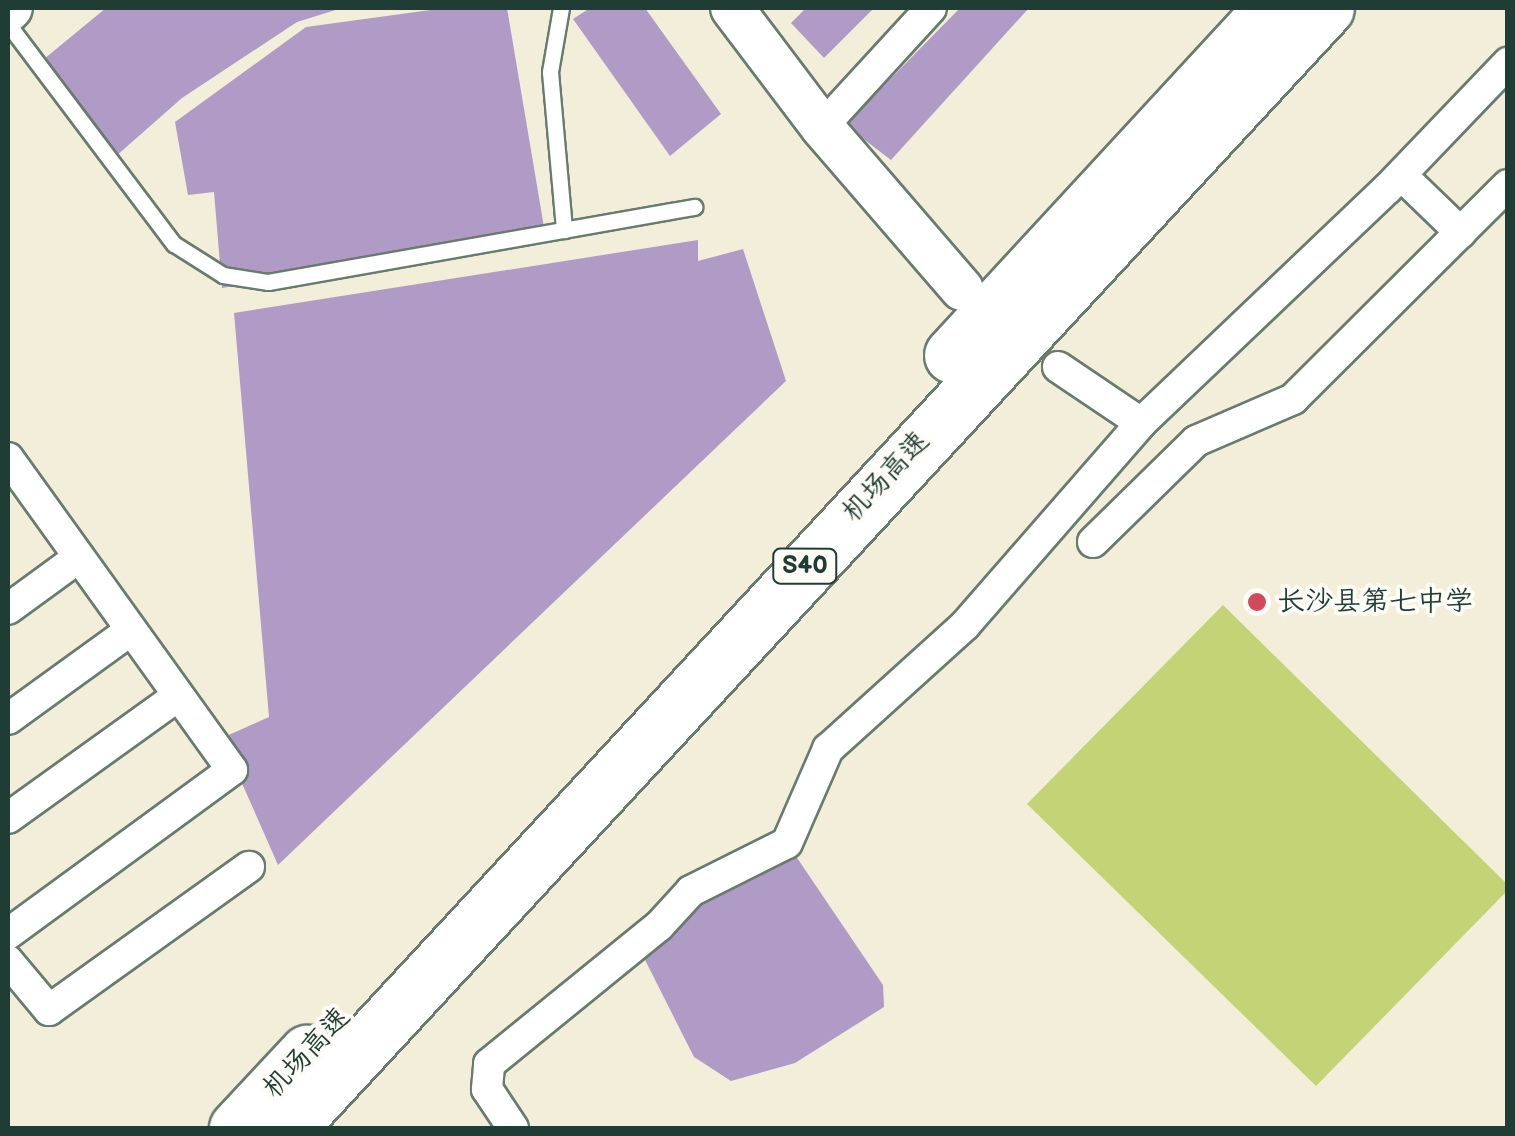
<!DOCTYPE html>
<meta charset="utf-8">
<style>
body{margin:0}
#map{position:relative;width:1515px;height:1136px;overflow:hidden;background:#f3eed9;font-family:"Balsamiq Sans","LXGW WenKai TC",sans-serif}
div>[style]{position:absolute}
.green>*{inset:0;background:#c3d375}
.building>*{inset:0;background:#b09bc7}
.roads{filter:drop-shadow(2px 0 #697b6e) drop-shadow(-2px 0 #697b6e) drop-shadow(0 2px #697b6e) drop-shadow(0 -2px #697b6e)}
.lane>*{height:15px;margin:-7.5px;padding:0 7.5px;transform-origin:7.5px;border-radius:7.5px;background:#fff}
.street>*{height:30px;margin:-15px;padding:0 15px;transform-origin:15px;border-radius:15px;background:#fff}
.secondary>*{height:42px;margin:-21px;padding:0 21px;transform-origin:21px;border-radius:21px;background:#fff}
.highway>*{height:55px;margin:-27.5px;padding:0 27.5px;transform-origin:27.5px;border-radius:27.5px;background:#fff}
.dots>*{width:28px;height:28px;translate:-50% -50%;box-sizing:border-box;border:5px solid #fdfcf7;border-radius:50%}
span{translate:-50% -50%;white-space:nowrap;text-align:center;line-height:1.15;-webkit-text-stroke:8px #fdfcf7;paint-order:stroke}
.shield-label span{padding:2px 8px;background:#fdfcf7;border:2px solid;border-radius:8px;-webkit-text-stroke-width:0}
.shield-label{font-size:25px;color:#1f3d34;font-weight:700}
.street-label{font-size:28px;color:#1f3d34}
.poi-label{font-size:28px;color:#1f3d34}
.left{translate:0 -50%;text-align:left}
.frame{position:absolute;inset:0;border:10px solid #1f3d34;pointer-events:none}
</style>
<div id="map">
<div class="green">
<div style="clip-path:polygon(1223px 605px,1507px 884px,1507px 891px,1316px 1086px,1027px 804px)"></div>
</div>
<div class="building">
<div style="clip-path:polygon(106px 8px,342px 8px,297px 22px,182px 98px,115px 157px,44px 59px)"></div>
<div style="clip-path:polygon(445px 8px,507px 8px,545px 233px,222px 288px,214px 192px,188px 195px,175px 122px,306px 27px)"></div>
<div style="clip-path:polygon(590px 8px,645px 8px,721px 114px,670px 156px,573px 19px)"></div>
<div style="clip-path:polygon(806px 8px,874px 8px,824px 58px,791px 23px)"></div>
<div style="clip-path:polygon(960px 8px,1029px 8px,891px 160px,845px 125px)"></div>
<div style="clip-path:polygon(698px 240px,698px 261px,743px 249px,786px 381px,278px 865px,222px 738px,269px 717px,234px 313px)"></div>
<div style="clip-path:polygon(787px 843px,883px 985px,884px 1007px,795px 1063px,731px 1081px,694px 1057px,640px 950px,659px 926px)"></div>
</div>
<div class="roads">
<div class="lane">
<div style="left:561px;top:8px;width:65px;rotate:99.8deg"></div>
<div style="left:550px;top:72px;width:159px;rotate:84.9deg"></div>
<div style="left:8px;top:24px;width:276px;rotate:53deg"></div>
<div style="left:174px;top:244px;width:58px;rotate:32.3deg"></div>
<div style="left:223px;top:275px;width:46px;rotate:8.8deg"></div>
<div style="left:268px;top:282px;width:433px;rotate:-10deg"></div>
</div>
<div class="street">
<div style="left:822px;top:127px;width:161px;rotate:-47.5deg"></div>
<div style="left:1401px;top:175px;width:83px;rotate:44deg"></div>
<div style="left:1058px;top:367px;width:100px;rotate:34deg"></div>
<div style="left:8px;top:458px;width:384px;rotate:54.3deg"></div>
<div style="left:232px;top:770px;width:278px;rotate:143.8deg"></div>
<div style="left:1093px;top:542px;width:144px;rotate:-44.4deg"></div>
<div style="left:1196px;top:441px;width:106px;rotate:-23.4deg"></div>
<div style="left:1293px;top:399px;width:303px;rotate:-44.9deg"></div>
<div style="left:8px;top:609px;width:88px;rotate:-36.2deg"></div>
<div style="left:8px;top:719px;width:152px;rotate:-35.9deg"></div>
<div style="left:8px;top:818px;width:209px;rotate:-35.7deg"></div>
<div style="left:8px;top:961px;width:64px;rotate:50.1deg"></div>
<div style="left:49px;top:1010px;width:246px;rotate:-35.6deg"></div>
<div style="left:513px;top:1128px;width:47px;rotate:-123.7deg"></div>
<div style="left:487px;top:1089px;width:25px;rotate:-85deg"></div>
<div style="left:489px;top:1064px;width:219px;rotate:-39.1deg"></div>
<div style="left:659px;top:926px;width:47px;rotate:-47.6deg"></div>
<div style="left:691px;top:891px;width:107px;rotate:-26.6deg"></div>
<div style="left:787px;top:843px;width:103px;rotate:-66.4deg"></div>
<div style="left:828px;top:749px;width:185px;rotate:-42.1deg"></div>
<div style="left:965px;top:625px;width:268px;rotate:-48.9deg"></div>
<div style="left:1141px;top:423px;width:340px;rotate:-43.6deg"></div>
<div style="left:1387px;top:189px;width:175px;rotate:-46.2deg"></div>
</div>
<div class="secondary">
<div style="left:732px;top:8px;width:149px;rotate:52.9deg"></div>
<div style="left:822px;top:127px;width:214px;rotate:49.2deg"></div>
<div style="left:8px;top:11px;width:4px;rotate:-45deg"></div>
</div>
<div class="highway">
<div style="left:952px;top:355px;width:472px;rotate:-47.3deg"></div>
<div style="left:237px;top:1128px;width:103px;rotate:-47deg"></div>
<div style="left:288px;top:1128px;width:1527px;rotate:-47.18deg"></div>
</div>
</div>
<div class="dots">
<div style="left:1257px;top:602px;background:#d1495b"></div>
</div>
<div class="shield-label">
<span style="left:805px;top:566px">S40</span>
</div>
<div class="street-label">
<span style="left:886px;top:477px;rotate:-47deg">机场高速</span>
<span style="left:307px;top:1053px;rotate:-47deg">机场高速</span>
</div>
<div class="poi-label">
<span class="left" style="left:1277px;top:602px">长沙县第七中学</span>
</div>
<div class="frame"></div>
</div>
